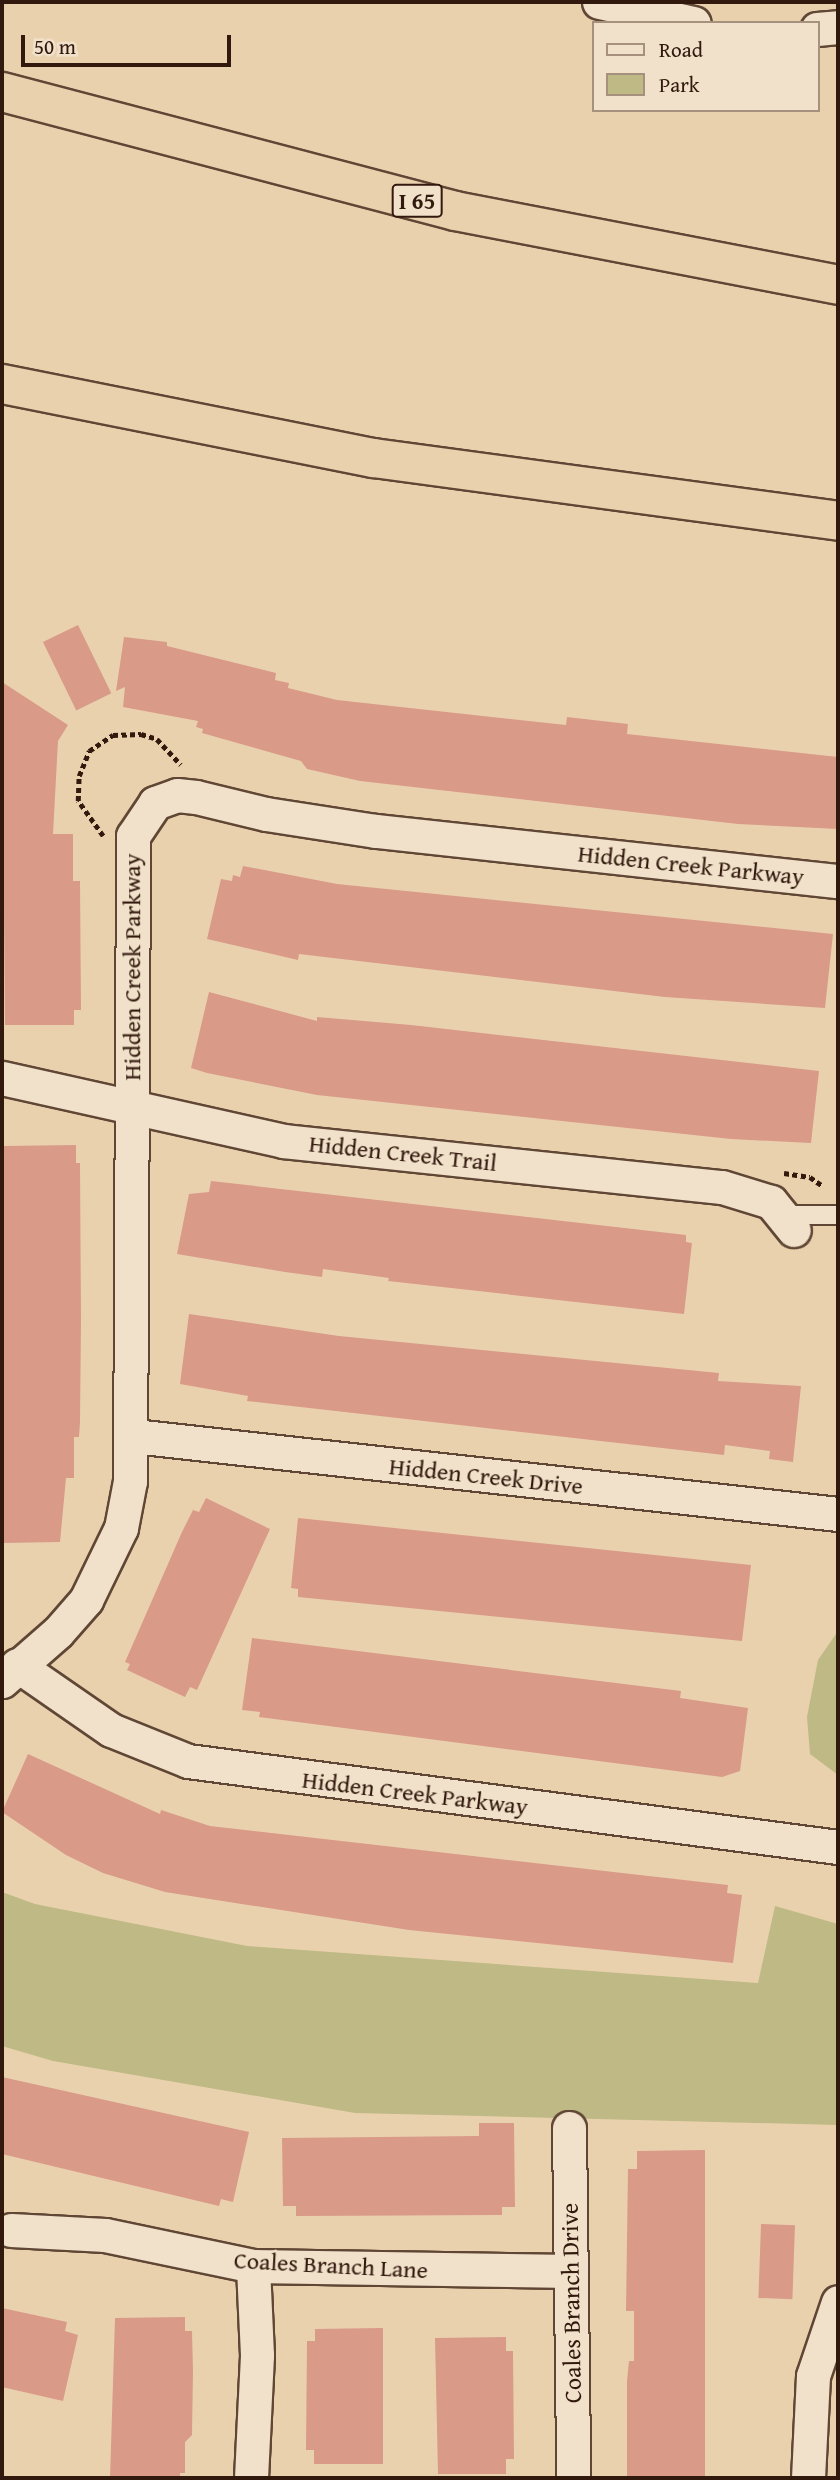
<!DOCTYPE html>
<style>
body{margin:0}
#map{position:relative;width:840px;height:2480px;overflow:hidden;background:#ead1ae;font-family:"Gentium Book Plus",serif}
div>[style]{position:absolute}
.green>*{inset:0;background:#beb985}
.building>*{inset:0;background:#d99a88;transform-origin:0 0}
.path>*{height:4.5px;margin-top:-2.25px;transform-origin:0;background:repeating-linear-gradient(90deg,#32190d 0 5px,transparent 0 8.5px)}
.roads{filter:drop-shadow(2px 0 #604735) drop-shadow(-2px 0 #604735) drop-shadow(0 2px #604735) drop-shadow(0 -2px #604735)}
.lane>*{height:18px;margin:-9px;padding:0 9px;transform-origin:9px;border-radius:9px;background:#f1e1ca}
.street>*{height:33px;margin:-16.5px;padding:0 16.5px;transform-origin:16.5px;border-radius:16.5px;background:#f1e1ca}
.highway>*{height:38px;margin:-19px;padding:0 19px;transform-origin:19px;border-radius:19px;background:#ead1ae}
span{translate:-50% -50%;white-space:nowrap;text-align:center;line-height:1.15;-webkit-text-stroke:5px #f1e1ca;paint-order:stroke}
.shield-label span{padding:2px 5px;background:#f1e1ca;border:2px solid;border-radius:5px;-webkit-text-stroke-width:0}
.shield-label{font-size:23px;color:#32190d;font-weight:700}
.street-label{font-size:24px;color:#32190d}
.frame{position:absolute;inset:0;border:4px solid #32190d;pointer-events:none}
.legend{position:absolute;left:592px;top:21px;width:228px;height:91px;box-sizing:border-box;background:#f1e1ca;border:2px solid #a5917e;margin:0;padding:9px 12px;list-style:none;font-size:21px;color:#32190d}
.legend li{display:flex;align-items:center;gap:14px;height:35px}
.legend b{width:35px;border:2px solid #a5917e}
.scale{position:absolute;left:21px;top:35px;width:210px;height:32px;box-sizing:border-box;border:4px solid #32190d;border-top:0;padding-left:9px;font-size:21px;line-height:24px;white-space:nowrap;color:#32190d;-webkit-text-stroke:5px #f1e1ca;paint-order:stroke}
</style>
<div id="map">
<div class="green">
<div style="clip-path:polygon(838px 1631px,838px 1775px,810px 1754px,807px 1717px,818px 1660px)"></div>
<div style="clip-path:polygon(2px 1892px,35px 1904px,247px 1946px,758px 1983px,775px 1906px,838px 1924px,838px 2125px,355px 2113px,53px 2061px,2px 2046px)"></div>
</div>
<div class="building">
<div style="left:78px;top:625px;width:76px;height:39px;rotate:64deg"></div>
<div style="clip-path:polygon(124px 637px,167px 642px,167px 646px,276px 673px,275px 680px,289px 683px,288px 688px,337px 700px,566px 725px,567px 717px,628px 724px,627px 734px,838px 757px,838px 829px,738px 824px,360px 781px,307px 769px,301px 761px,202px 733px,203px 729px,196px 727px,198px 721px,123px 707px,125px 687px,116px 691px)"></div>
<div style="clip-path:polygon(2px 682px,68px 725px,58px 741px,53px 834px,73px 834px,73px 881px,80px 881px,81px 1010px,74px 1010px,74px 1025px,5px 1025px)"></div>
<div style="clip-path:polygon(243px 866px,337px 884px,833px 934px,825px 1008px,665px 997px,299px 954px,298px 960px,207px 939px,221px 879px,232px 881px,233px 875px,240px 877px)"></div>
<div style="clip-path:polygon(209px 992px,317px 1021px,317px 1017px,411px 1025px,819px 1071px,811px 1143px,731px 1139px,317px 1095px,207px 1073px,191px 1068px)"></div>
<div style="clip-path:polygon(76px 1145px,76px 1163px,80px 1163px,81px 1320px,80px 1422px,79px 1437px,74px 1437px,74px 1478px,66px 1478px,60px 1542px,2px 1543px,4px 1146px)"></div>
<div style="clip-path:polygon(211px 1181px,686px 1235px,686px 1242px,692px 1243px,684px 1314px,388px 1281px,389px 1278px,323px 1269px,322px 1277px,285px 1272px,177px 1254px,189px 1194px,209px 1192px)"></div>
<div style="clip-path:polygon(189px 1314px,339px 1336px,719px 1373px,718px 1381px,801px 1386px,793px 1462px,769px 1459px,770px 1451px,725px 1445px,724px 1455px,247px 1401px,248px 1396px,180px 1384px)"></div>
<div style="clip-path:polygon(206px 1498px,270px 1529px,197px 1690px,190px 1687px,185px 1697px,127px 1670px,130px 1664px,125px 1662px,182px 1532px,193px 1510px,199px 1512px)"></div>
<div style="clip-path:polygon(298px 1518px,751px 1565px,742px 1641px,298px 1597px,298px 1589px,291px 1588px)"></div>
<div style="clip-path:polygon(252px 1638px,681px 1691px,680px 1698px,748px 1708px,740px 1771px,722px 1777px,259px 1717px,260px 1712px,242px 1710px)"></div>
<div style="clip-path:polygon(28px 1754px,160px 1814px,161px 1810px,210px 1826px,728px 1885px,727px 1893px,742px 1895px,733px 1963px,409px 1930px,165px 1892px,103px 1873px,66px 1855px,2px 1812px)"></div>
<div style="clip-path:polygon(2px 2077px,249px 2132px,233px 2202px,221px 2199px,219px 2206px,2px 2154px)"></div>
<div style="clip-path:polygon(479px 2123px,514px 2123px,515px 2207px,502px 2207px,502px 2215px,296px 2216px,296px 2206px,283px 2206px,282px 2138px,479px 2136px)"></div>
<div style="clip-path:polygon(705px 2150px,705px 2478px,627px 2478px,627px 2381px,629px 2361px,634px 2361px,634px 2311px,626px 2311px,628px 2169px,637px 2169px,637px 2151px)"></div>
<div style="left:761px;top:2224px;width:34px;height:74px;rotate:2deg"></div>
<div style="clip-path:polygon(2px 2308px,67px 2322px,65px 2331px,78px 2335px,63px 2401px,2px 2387px)"></div>
<div style="clip-path:polygon(185px 2317px,185px 2331px,192px 2331px,193px 2371px,192px 2435px,185px 2442px,185px 2473px,180px 2473px,180px 2478px,110px 2478px,115px 2318px)"></div>
<div style="clip-path:polygon(383px 2328px,383px 2464px,314px 2464px,314px 2450px,306px 2450px,307px 2341px,315px 2341px,315px 2329px)"></div>
<div style="clip-path:polygon(506px 2337px,506px 2351px,513px 2351px,514px 2459px,506px 2459px,506px 2474px,438px 2474px,435px 2338px)"></div>
</div>
<div class="path">
<div style="left:103px;top:836px;width:43px;rotate:-125.5deg"></div>
<div style="left:78px;top:801px;width:25px;rotate:-88deg"></div>
<div style="left:79px;top:776px;width:27px;rotate:-68deg"></div>
<div style="left:89px;top:751px;width:29px;rotate:-34deg"></div>
<div style="left:113px;top:735px;width:28px;rotate:-2deg"></div>
<div style="left:141px;top:734px;width:17px;rotate:17deg"></div>
<div style="left:157px;top:739px;width:35px;rotate:47deg"></div>
<div style="left:784px;top:1173px;width:26px;rotate:9deg"></div>
<div style="left:810px;top:1177px;width:16px;rotate:35deg"></div>
</div>
<div class="roads">
<div class="lane">
<div style="left:785px;top:1215px;width:53px"></div>
</div>
<div class="street">
<div style="left:599px;top:2px;width:97px;rotate:12.5deg"></div>
<div style="left:817px;top:29px;width:21px;rotate:-5deg"></div>
<div style="left:2px;top:1078px;width:288px;rotate:12.6deg"></div>
<div style="left:283px;top:1141px;width:441px;rotate:6deg"></div>
<div style="left:722px;top:1187px;width:51px;rotate:17deg"></div>
<div style="left:771px;top:1202px;width:36px;rotate:51deg"></div>
<div style="left:134px;top:1436px;width:708px;rotate:6.32deg"></div>
<div style="left:17px;top:1665px;width:114px;rotate:34.7deg"></div>
<div style="left:111px;top:1730px;width:83px;rotate:21.9deg"></div>
<div style="left:188px;top:1761px;width:656px;rotate:7.54deg"></div>
<div style="left:2px;top:1681px;width:74px;rotate:-41.2deg"></div>
<div style="left:58px;top:1632px;width:43px;rotate:-48.8deg"></div>
<div style="left:86px;top:1600px;width:80px;rotate:-64.1deg"></div>
<div style="left:121px;top:1528px;width:48px;rotate:-79.2deg"></div>
<div style="left:130px;top:1481px;width:645px;rotate:-89.73deg"></div>
<div style="left:133px;top:836px;width:40px;rotate:-56deg"></div>
<div style="left:155px;top:803px;width:23px;rotate:-20deg"></div>
<div style="left:177px;top:795px;width:19px;rotate:6deg"></div>
<div style="left:196px;top:797px;width:72px;rotate:13.7deg"></div>
<div style="left:266px;top:814px;width:111px;rotate:8.8deg"></div>
<div style="left:376px;top:831px;width:465px;rotate:6.2deg"></div>
<div style="left:569px;top:2128px;width:350px;rotate:89.3deg"></div>
<div style="left:11px;top:2230px;width:94px;rotate:3deg"></div>
<div style="left:105px;top:2235px;width:151px;rotate:11.8deg"></div>
<div style="left:253px;top:2266px;width:318px;rotate:0.9deg"></div>
<div style="left:251px;top:2478px;width:123px;rotate:-87.2deg"></div>
<div style="left:257px;top:2355px;width:89px;rotate:-92.6deg"></div>
<div style="left:808px;top:2478px;width:102px;rotate:-87.2deg"></div>
<div style="left:813px;top:2376px;width:78px;rotate:-71.3deg"></div>
</div>
<div class="highway">
<div style="left:2px;top:92px;width:468px;rotate:14.7deg"></div>
<div style="left:455px;top:211px;width:390px;rotate:10.9deg"></div>
<div style="left:2px;top:384px;width:379px;rotate:11.3deg"></div>
<div style="left:374px;top:458px;width:468px;rotate:7.7deg"></div>
</div>
</div>
<div class="shield-label">
<span style="left:417px;top:201px">I 65</span>
</div>
<div class="street-label">
<span style="left:691px;top:865px;rotate:6deg">Hidden Creek Parkway</span>
<span style="left:132px;top:967px;rotate:-90deg">Hidden Creek Parkway</span>
<span style="left:403px;top:1153px;rotate:6deg">Hidden Creek Trail</span>
<span style="left:486px;top:1476px;rotate:6deg">Hidden Creek Drive</span>
<span style="left:415px;top:1793px;rotate:7deg">Hidden Creek Parkway</span>
<span style="left:331px;top:2265px;rotate:3deg">Coales Branch Lane</span>
<span style="left:571px;top:2303px;rotate:-91deg">Coales Branch Drive</span>
</div>
<div class="frame"></div>
<ul class="legend">
<li><b style="height:9px;background:#f1e1ca"></b>Road</li>
<li><b style="height:19px;background:#beb985"></b>Park</li>
</ul>
<div class="scale">50 m</div>
</div>
